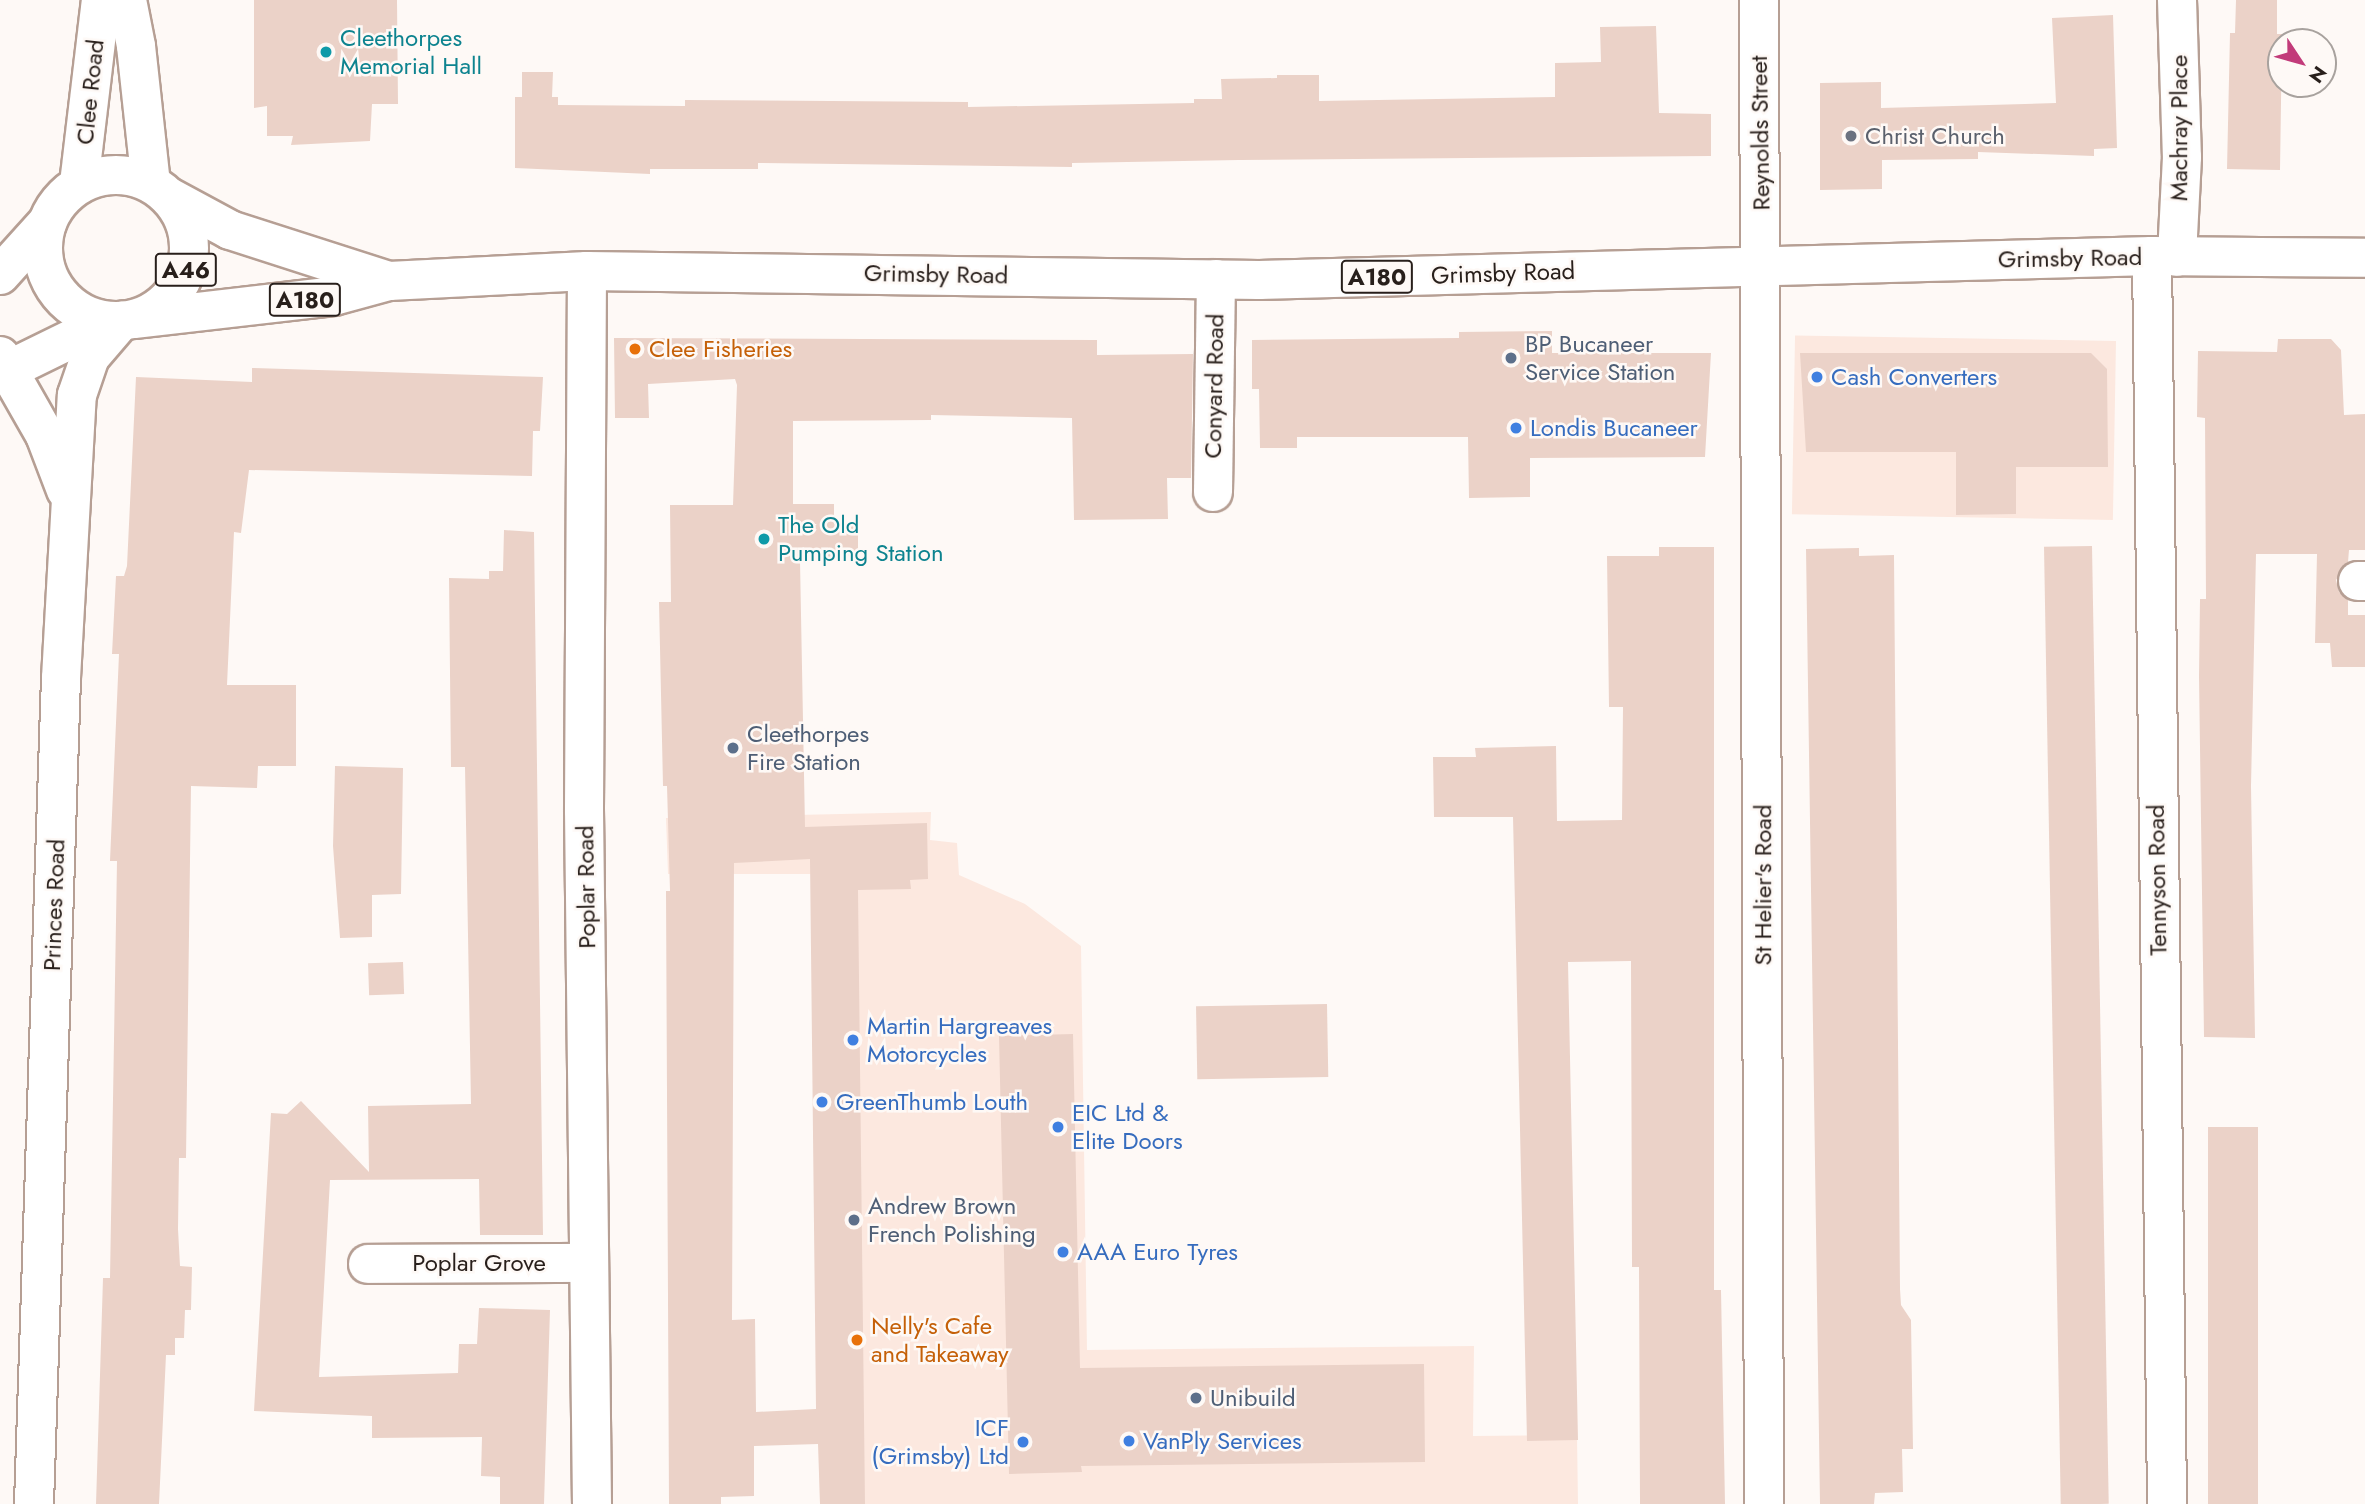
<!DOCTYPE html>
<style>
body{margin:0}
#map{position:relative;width:2365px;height:1504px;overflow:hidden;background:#fef9f6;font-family:Jost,sans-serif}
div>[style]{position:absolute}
.built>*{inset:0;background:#fce8df;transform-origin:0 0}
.building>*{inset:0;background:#ebd2c8;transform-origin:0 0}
.roads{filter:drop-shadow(2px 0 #b69f94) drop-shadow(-2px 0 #b69f94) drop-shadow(0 2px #b69f94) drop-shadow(0 -2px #b69f94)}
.minor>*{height:38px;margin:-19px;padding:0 19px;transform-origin:19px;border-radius:19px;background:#fff}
.major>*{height:38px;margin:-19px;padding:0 19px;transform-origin:19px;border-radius:19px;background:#fff}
.major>.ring{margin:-19px;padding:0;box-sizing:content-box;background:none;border:38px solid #fff;border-radius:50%}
.dots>*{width:19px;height:19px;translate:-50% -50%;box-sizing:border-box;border:4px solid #fef9f6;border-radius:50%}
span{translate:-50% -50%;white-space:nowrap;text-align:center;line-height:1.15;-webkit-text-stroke:5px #fef9f6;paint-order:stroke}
.shield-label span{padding:2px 5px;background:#fef9f6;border:2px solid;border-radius:5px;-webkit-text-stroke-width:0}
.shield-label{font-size:23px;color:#281f1b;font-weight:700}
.culture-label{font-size:24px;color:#0d838f}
.left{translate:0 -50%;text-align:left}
.street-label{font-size:24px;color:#281f1b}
.worship-label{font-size:24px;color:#5b616d}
.service-label{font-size:24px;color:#4e5e75}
.food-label{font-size:24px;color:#c56008}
.shop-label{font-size:24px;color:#366cbe}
.right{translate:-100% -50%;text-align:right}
.north{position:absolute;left:2267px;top:28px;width:70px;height:70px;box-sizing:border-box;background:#fef9f6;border:2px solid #a8a29e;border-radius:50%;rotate:126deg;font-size:19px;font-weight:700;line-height:28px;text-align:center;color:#281f1b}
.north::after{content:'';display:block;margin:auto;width:24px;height:32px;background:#c23b7a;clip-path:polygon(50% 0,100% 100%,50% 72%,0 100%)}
</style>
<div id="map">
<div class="built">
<div style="left:2116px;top:341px;width:179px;height:321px;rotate:91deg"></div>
<div style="clip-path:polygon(931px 812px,930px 840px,957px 843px,959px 875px,1025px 904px,1081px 946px,1087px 1350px,1474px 1346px,1473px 1436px,1577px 1435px,1578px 1504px,820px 1504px,813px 874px,668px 874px,666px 818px)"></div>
</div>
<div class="building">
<div style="clip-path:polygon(254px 0,397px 0,398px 104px,372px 104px,370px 141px,291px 145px,293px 136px,267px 136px,267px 106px,254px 108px)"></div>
<div style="clip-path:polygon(2236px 0,2277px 0,2277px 34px,2282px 34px,2280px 170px,2227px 169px,2230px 33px,2235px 33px)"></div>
<div style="clip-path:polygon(2113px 15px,2117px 148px,2094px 149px,2094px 156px,1978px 152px,1978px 159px,1882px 160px,1882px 189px,1820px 190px,1820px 83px,1881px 82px,1881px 108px,2056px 103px,2052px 18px)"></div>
<div style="clip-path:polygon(1656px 26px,1659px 113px,1711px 114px,1711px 156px,1239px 160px,1072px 163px,1072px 167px,758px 163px,758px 169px,650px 169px,650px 174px,515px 168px,515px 97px,522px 97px,522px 72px,553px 72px,552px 97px,558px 97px,558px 105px,685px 106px,685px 100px,968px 102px,968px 107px,1194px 103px,1194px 99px,1222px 99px,1221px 79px,1277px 78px,1277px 75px,1319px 75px,1319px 101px,1555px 97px,1555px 63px,1601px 62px,1600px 27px)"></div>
<div style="clip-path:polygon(1552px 331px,1552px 353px,1711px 353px,1705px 457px,1530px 458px,1530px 497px,1469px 498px,1468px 437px,1297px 437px,1297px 448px,1260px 448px,1259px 389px,1252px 389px,1252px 340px,1459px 338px,1459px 332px)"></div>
<div style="clip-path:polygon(evenodd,614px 338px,1097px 340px,1097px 355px,1193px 354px,1191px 478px,1167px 478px,1168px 519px,1074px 520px,1072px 418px,931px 415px,931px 420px,793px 421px,793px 504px,834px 504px,834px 524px,858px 524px,858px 555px,800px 561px,805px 827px,927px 823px,928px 879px,910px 880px,911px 889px,858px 890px,865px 1504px,820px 1504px,818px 1444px,754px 1446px,754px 1496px,721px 1497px,721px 1504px,669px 1504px,666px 891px,670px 891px,667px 786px,663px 786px,659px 602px,671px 602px,670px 505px,733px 505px,737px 385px,735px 379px,648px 384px,649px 418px,615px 418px,614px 338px,810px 859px,816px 1409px,756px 1412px,755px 1319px,732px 1320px,734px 863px,810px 859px)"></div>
<div style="clip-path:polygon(2278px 339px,2331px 339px,2341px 350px,2344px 415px,2365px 414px,2365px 550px,2349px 550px,2348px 562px,2336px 580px,2339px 592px,2348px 600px,2348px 615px,2365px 615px,2365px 667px,2332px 667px,2330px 643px,2315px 643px,2317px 554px,2256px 554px,2251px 786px,2255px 1038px,2204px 1037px,2199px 676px,2200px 599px,2206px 599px,2205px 418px,2197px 417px,2198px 351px,2277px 352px)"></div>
<div style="clip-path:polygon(1800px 353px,2091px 353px,2107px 369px,2108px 467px,2016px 467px,2016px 514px,1956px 515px,1956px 452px,1806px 452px)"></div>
<div style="clip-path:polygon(252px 368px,543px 377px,540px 431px,533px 431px,532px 476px,249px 470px,241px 533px,234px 532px,227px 685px,296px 685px,296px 766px,258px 766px,257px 788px,191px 786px,186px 1158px,179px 1158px,178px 1229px,180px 1266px,192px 1267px,191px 1310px,185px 1310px,184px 1338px,175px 1338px,175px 1355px,166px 1355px,159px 1504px,96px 1504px,103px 1278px,110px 1278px,117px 861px,110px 861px,119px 654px,112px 654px,116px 576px,124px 576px,127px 566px,136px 377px,252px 382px)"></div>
<div style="clip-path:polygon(504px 530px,534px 532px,543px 1235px,480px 1235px,479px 1179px,330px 1180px,319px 1377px,458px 1373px,459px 1344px,477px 1344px,479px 1308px,550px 1310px,544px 1504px,500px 1504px,500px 1477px,481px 1476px,482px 1437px,372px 1438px,372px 1416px,254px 1411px,271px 1113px,287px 1114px,301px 1101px,369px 1172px,368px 1106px,471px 1104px,465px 767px,451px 767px,449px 578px,489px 579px,489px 571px,503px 571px)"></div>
<div style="left:2092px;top:546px;width:958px;height:48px;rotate:89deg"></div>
<div style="clip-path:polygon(1659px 547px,1714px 547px,1714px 1290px,1721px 1290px,1725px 1504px,1640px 1504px,1639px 1267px,1632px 1267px,1631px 961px,1568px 962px,1578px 1440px,1527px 1441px,1513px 817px,1434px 817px,1433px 757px,1476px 757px,1475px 748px,1556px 746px,1557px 821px,1622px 820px,1623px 707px,1609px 707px,1607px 556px,1659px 556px)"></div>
<div style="clip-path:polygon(1859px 548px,1859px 556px,1894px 555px,1900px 1289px,1901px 1305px,1911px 1320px,1913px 1449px,1902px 1449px,1903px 1492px,1875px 1493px,1874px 1504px,1820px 1504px,1806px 549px)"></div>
<div style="clip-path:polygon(335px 766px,403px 768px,401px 894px,372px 895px,372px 937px,340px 938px,333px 846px)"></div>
<div style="left:403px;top:962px;width:32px;height:35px;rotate:88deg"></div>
<div style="left:1327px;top:1004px;width:73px;height:131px;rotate:89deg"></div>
<div style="clip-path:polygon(1073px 1034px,1080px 1368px,1424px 1364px,1425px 1462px,1081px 1466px,1082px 1472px,1009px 1474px,999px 1036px)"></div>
<div style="left:2208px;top:1127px;width:50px;height:377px"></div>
</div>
<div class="roads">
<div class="minor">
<div style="left:1759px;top:0;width:1504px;rotate:89.81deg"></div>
<div style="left:2177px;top:0;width:157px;rotate:88.2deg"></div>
<div style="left:2182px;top:157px;width:100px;rotate:92.9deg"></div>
<div style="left:2152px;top:256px;width:1248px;rotate:89.31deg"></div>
<div style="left:587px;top:271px;width:539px;rotate:90.32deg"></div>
<div style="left:584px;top:810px;width:694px;rotate:89.34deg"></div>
<div style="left:0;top:356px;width:91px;rotate:60.3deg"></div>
<div style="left:45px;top:435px;width:59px;rotate:69.1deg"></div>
<div style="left:1213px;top:492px;width:213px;rotate:-89.2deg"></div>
<div style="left:2358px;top:581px;width:7px"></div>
<div style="left:368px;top:1264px;width:221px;rotate:-0.3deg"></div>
<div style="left:34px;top:1504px;width:826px;rotate:-88.13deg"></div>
<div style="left:61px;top:678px;width:283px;rotate:-86.8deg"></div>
<div style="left:77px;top:395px;width:40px;rotate:-71.1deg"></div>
<div style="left:90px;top:357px;width:48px;rotate:-49.3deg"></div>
</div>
<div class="major">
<div style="left:127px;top:0;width:47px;rotate:78.9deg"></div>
<div style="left:136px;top:46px;width:138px;rotate:83.8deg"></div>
<div class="ring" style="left:43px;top:175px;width:108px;height:108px"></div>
<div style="left:79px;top:184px;width:185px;rotate:-83.2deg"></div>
<div style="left:169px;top:197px;width:69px;rotate:28.4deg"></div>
<div style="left:230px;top:230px;width:167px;rotate:17.8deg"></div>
<div style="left:0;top:275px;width:70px;rotate:-47.9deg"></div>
<div style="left:136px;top:319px;width:199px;rotate:-6.6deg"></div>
<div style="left:334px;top:296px;width:57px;rotate:-15.3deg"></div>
<div style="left:389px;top:281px;width:198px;rotate:-2.9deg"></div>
<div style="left:587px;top:271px;width:672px;rotate:0.77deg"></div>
<div style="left:1259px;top:280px;width:893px;rotate:-1.54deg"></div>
<div style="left:2152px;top:256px;width:213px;rotate:0.5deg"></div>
<div style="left:0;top:374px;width:120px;rotate:-26.1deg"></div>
</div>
</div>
<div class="dots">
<div style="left:326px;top:52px;background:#0f9aa8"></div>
<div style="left:1851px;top:136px;background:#6b7280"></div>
<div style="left:635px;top:349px;background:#e8710a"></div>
<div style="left:1511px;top:358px;background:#5c6f8a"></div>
<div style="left:1817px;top:377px;background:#3f7fe0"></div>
<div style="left:1516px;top:428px;background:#3f7fe0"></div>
<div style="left:764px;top:539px;background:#0f9aa8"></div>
<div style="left:733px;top:748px;background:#5c6f8a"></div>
<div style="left:853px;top:1040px;background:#3f7fe0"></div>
<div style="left:822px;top:1102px;background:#3f7fe0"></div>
<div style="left:1058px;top:1127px;background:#3f7fe0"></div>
<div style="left:854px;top:1220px;background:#5c6f8a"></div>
<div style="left:1063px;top:1252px;background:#3f7fe0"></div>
<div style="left:857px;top:1340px;background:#e8710a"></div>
<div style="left:1196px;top:1398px;background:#5c6f8a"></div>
<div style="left:1129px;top:1441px;background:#3f7fe0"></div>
<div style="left:1023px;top:1442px;background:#3f7fe0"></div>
</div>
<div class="shield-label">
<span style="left:186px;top:270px">A46</span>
<span style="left:1377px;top:277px">A180</span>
<span style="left:305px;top:300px">A180</span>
</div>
<div class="culture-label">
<span class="left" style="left:340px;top:52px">Cleethorpes<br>Memorial Hall</span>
<span class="left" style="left:778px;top:539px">The Old<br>Pumping Station</span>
</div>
<div class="street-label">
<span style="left:90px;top:92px;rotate:-84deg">Clee Road</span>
<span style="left:2179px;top:128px;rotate:-90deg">Machray Place</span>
<span style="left:1760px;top:133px;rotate:-91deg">Reynolds Street</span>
<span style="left:2070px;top:258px;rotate:-1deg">Grimsby Road</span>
<span style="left:1503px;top:273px;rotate:-2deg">Grimsby Road</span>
<span style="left:936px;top:274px;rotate:1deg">Grimsby Road</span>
<span style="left:1214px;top:386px;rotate:-89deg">Conyard Road</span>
<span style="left:2157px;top:880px;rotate:-91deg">Tennyson Road</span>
<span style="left:1763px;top:885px;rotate:-90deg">St Helier's Road</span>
<span style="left:586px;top:887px;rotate:-91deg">Poplar Road</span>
<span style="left:54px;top:905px;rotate:-88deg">Princes Road</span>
<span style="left:479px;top:1263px">Poplar Grove</span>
</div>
<div class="worship-label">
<span class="left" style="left:1865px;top:136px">Christ Church</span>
</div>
<div class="service-label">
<span class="left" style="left:1525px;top:358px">BP Bucaneer<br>Service Station</span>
<span class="left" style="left:747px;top:748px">Cleethorpes<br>Fire Station</span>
<span class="left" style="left:868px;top:1220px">Andrew Brown<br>French Polishing</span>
<span class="left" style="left:1210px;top:1398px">Unibuild</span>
</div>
<div class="food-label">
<span class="left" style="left:649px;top:349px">Clee Fisheries</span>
<span class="left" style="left:871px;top:1340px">Nelly's Cafe<br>and Takeaway</span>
</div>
<div class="shop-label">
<span class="left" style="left:1831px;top:377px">Cash Converters</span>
<span class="left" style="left:1530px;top:428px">Londis Bucaneer</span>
<span class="left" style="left:867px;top:1040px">Martin Hargreaves<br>Motorcycles</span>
<span class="left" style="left:836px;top:1102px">GreenThumb Louth</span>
<span class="left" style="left:1072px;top:1127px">EIC Ltd &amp;<br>Elite Doors</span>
<span class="left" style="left:1077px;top:1252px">AAA Euro Tyres</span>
<span class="right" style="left:1009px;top:1442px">ICF<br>(Grimsby) Ltd</span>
<span class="left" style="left:1143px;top:1441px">VanPly Services</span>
</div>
<div class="north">N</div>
</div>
